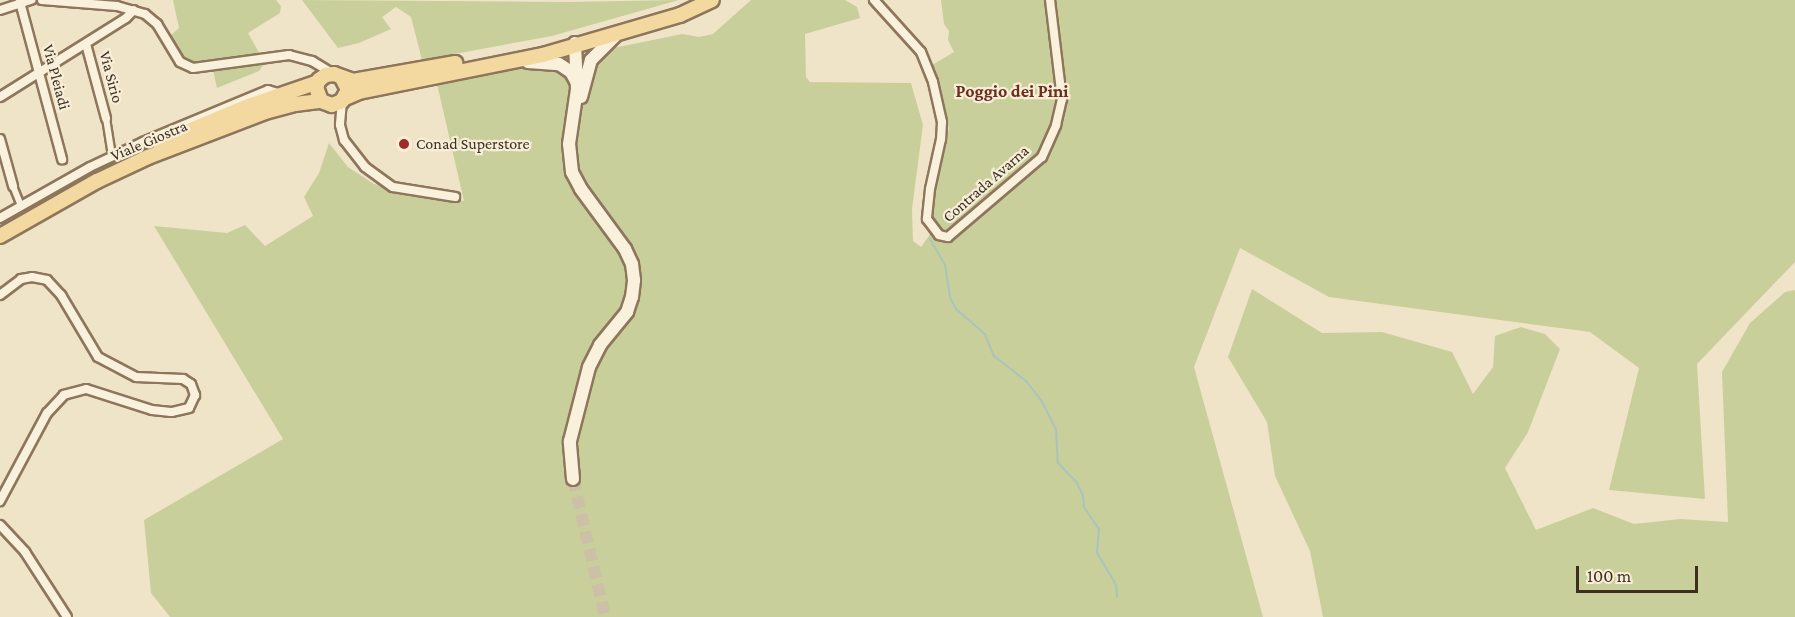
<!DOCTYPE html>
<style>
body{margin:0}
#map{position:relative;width:1795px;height:617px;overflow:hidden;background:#f0e4c8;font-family:"Crimson Pro",serif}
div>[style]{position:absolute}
.green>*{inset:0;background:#c9cf9b}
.stream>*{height:2px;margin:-1px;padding:0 1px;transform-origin:1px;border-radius:1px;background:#a9c4bc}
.secondary-tunnel>*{height:12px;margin-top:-6px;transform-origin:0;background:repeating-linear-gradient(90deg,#ccc0a6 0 12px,transparent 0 18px)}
.roads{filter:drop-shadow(2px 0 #8d765c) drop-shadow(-2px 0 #8d765c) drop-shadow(0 2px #8d765c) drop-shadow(0 -2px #8d765c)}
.pedestrian>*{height:6px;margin:-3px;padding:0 3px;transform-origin:3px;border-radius:3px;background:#faf1dc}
.minor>*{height:8px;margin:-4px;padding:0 4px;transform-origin:4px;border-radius:4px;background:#faf1dc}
.secondary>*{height:12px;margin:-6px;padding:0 6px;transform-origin:6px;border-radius:6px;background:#faf1dc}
.primary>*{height:14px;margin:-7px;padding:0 7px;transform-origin:7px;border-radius:7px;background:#f3d9a0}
.dots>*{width:16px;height:16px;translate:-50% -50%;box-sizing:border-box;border:3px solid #f7eed8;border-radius:50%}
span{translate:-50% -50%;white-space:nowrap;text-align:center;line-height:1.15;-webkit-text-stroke:4.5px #f7eed8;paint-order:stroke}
.street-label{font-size:16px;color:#3d2e20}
.poi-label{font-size:16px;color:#3d2e20}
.left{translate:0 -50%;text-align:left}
.neighbourhood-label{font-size:18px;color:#6b2e1e;font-weight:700}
.scale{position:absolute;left:1576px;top:566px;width:122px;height:27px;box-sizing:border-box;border:3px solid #3d2e20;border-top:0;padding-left:8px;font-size:18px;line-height:21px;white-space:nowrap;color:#3d2e20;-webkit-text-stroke:4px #f7eed8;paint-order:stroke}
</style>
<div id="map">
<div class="green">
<div style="clip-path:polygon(173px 0,276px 0,281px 6px,280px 13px,248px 33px,265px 63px,259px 71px,217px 88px,211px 61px,195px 64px,184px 58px,170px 36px,179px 28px)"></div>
<div style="clip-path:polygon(302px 0,565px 2px,679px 0,552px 36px,422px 60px,411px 17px,396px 7px,382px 17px,391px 29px,359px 43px,338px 48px)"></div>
<div style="clip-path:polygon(751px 0,845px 0,857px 7px,860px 18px,805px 34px,806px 77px,810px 82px,911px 83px,923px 125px,912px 209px,913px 241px,921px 247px,938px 223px,932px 216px,933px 204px,949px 129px,932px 65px,954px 52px,948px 40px,949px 31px,944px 24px,941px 0,1795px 0,1795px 262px,1697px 364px,1705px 499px,1609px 490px,1639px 368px,1590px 332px,1329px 297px,1240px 248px,1194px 367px,1263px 617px,170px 617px,151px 593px,144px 520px,283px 439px,154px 226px,227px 233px,245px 225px,265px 246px,313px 216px,304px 197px,319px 173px,329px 143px,348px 167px,374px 184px,464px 201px,437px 84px,682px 34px,699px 37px,713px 34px)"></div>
<div style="clip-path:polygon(1252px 289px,1322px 333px,1382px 332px,1452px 352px,1473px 394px,1493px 367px,1495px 336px,1521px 327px,1545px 334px,1560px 349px,1528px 432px,1505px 468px,1536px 530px,1593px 508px,1634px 524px,1680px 519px,1728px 522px,1722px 372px,1750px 323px,1785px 292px,1795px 290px,1795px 617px,1323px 617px,1310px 551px,1275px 476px,1267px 422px,1228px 357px)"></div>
</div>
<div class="stream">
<div style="left:930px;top:239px;width:30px;rotate:60deg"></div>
<div style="left:945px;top:265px;width:32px;rotate:81deg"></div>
<div style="left:950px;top:297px;width:13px;rotate:63deg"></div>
<div style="left:956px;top:309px;width:38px;rotate:41deg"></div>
<div style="left:985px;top:334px;width:24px;rotate:68deg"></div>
<div style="left:994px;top:356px;width:41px;rotate:38deg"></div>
<div style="left:1026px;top:381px;width:24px;rotate:52deg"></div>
<div style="left:1041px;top:400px;width:33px;rotate:63deg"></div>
<div style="left:1056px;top:429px;width:34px;rotate:87deg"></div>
<div style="left:1058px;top:463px;width:28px;rotate:46deg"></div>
<div style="left:1077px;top:483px;width:14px;rotate:65deg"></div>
<div style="left:1083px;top:496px;width:11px;rotate:85deg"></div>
<div style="left:1084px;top:507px;width:27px;rotate:56deg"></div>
<div style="left:1099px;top:529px;width:24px;rotate:95deg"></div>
<div style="left:1097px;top:553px;width:37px;rotate:59deg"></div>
<div style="left:1116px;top:585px;width:12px;rotate:85deg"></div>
</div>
<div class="secondary-tunnel">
<div style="left:573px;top:479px;width:142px;rotate:76.9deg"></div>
</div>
<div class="roads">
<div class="pedestrian">
<div style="left:106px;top:118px;width:37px;rotate:81deg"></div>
<div style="left:13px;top:186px;width:22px;rotate:68deg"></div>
</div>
<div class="minor">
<div style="left:42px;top:0;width:75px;rotate:4.6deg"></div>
<div style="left:117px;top:6px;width:29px;rotate:16deg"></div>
<div style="left:145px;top:14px;width:16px;rotate:40deg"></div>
<div style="left:157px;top:24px;width:44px;rotate:58.8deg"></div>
<div style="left:180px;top:62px;width:14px;rotate:25deg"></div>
<div style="left:193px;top:68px;width:97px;rotate:-7.7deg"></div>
<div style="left:289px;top:55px;width:24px;rotate:15deg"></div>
<div style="left:312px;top:61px;width:26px;rotate:31deg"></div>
<div style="left:874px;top:0;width:70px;rotate:47.9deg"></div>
<div style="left:921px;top:52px;width:32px;rotate:68deg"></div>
<div style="left:933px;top:82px;width:41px;rotate:77.3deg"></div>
<div style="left:942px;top:122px;width:17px;rotate:93deg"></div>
<div style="left:941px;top:139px;width:51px;rotate:102.4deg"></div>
<div style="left:930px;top:189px;width:30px;rotate:96deg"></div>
<div style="left:927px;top:219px;width:20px;rotate:53deg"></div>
<div style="left:939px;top:235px;width:9px;rotate:13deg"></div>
<div style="left:948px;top:237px;width:123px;rotate:-40.4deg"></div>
<div style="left:1042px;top:157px;width:35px;rotate:-66deg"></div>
<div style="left:1056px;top:125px;width:27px;rotate:-77deg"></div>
<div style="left:1062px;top:99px;width:100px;rotate:-96.9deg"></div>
<div style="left:20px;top:2px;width:163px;rotate:75deg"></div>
<div style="left:0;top:10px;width:33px;rotate:-18deg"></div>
<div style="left:86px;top:44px;width:77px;rotate:74.9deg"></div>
<div style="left:0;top:97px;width:149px;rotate:-32.1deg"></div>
<div style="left:126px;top:18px;width:11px;rotate:-45deg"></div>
<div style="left:342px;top:101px;width:24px;rotate:95deg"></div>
<div style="left:340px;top:125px;width:16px;rotate:75deg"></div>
<div style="left:344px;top:140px;width:34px;rotate:52deg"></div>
<div style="left:365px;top:167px;width:34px;rotate:36deg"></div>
<div style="left:393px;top:187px;width:63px;rotate:9.2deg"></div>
<div style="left:0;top:139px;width:49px;rotate:74.5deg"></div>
<div style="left:0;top:218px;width:103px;rotate:-29.5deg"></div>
<div style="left:90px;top:167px;width:59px;rotate:-25.3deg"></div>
<div style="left:143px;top:142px;width:135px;rotate:-22.6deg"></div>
<div style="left:268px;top:90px;width:14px;rotate:17deg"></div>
<div style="left:0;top:295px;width:26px;rotate:-37deg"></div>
<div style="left:21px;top:279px;width:11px;rotate:-10deg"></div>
<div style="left:32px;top:277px;width:15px;rotate:11deg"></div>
<div style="left:47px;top:280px;width:21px;rotate:47deg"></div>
<div style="left:61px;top:295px;width:72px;rotate:59.2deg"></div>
<div style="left:98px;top:357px;width:43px;rotate:27.8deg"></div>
<div style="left:136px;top:377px;width:47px;rotate:2.4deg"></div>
<div style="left:183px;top:379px;width:9px;rotate:32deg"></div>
<div style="left:191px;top:384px;width:12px;rotate:70deg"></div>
<div style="left:195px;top:395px;width:14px;rotate:115deg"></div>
<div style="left:189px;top:408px;width:18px;rotate:167deg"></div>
<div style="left:171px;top:412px;width:19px;rotate:-174deg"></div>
<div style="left:152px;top:410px;width:69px;rotate:-162.3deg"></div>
<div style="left:86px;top:389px;width:23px;rotate:165deg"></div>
<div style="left:64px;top:395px;width:25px;rotate:133deg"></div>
<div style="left:47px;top:413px;width:100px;rotate:118.1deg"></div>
<div style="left:0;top:525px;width:37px;rotate:47deg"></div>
<div style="left:25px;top:552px;width:77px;rotate:57.1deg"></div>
</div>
<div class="secondary">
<div style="left:528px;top:62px;width:31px;rotate:4deg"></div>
<div style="left:559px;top:64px;width:14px;rotate:34deg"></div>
<div style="left:571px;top:72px;width:10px;rotate:61deg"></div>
<div style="left:581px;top:97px;width:38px;rotate:-75deg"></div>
<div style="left:591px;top:60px;width:34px;rotate:-45deg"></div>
<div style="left:573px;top:479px;width:38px;rotate:-95deg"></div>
<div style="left:570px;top:441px;width:76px;rotate:-75.6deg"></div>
<div style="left:589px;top:367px;width:25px;rotate:-63deg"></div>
<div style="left:600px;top:345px;width:43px;rotate:-50.7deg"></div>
<div style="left:627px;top:312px;width:16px;rotate:-72deg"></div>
<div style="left:632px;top:297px;width:17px;rotate:-83deg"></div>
<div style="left:634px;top:280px;width:16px;rotate:-97deg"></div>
<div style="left:632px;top:264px;width:17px;rotate:-115deg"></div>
<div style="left:625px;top:249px;width:74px;rotate:-126.3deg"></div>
<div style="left:581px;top:189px;width:19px;rotate:-118deg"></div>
<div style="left:572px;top:172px;width:28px;rotate:-96deg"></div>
<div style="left:569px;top:144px;width:56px;rotate:-81.7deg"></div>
<div style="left:577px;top:89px;width:46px;rotate:-92.5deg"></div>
</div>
<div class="primary">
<div style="left:342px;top:78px;width:13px;rotate:63deg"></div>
<div style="left:348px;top:90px;width:13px;rotate:119deg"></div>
<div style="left:342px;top:101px;width:11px;rotate:158deg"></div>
<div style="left:332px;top:105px;width:12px;rotate:-160deg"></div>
<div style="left:321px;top:101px;width:15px;rotate:-110deg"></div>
<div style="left:316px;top:87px;width:8px;rotate:-67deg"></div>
<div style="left:319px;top:80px;width:9px;rotate:-36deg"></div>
<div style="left:326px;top:75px;width:8px;rotate:-7deg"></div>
<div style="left:334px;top:74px;width:20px;rotate:20deg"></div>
<div style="left:353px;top:81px;width:104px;rotate:-10deg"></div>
<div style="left:345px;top:98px;width:15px;rotate:-23deg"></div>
<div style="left:359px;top:92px;width:188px;rotate:-11.4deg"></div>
<div style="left:543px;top:55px;width:143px;rotate:-16.3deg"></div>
<div style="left:680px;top:15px;width:35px;rotate:-25deg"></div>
<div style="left:160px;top:143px;width:95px;rotate:-22.8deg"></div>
<div style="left:248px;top:106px;width:74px;rotate:-18.9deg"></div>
<div style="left:0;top:236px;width:112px;rotate:-29.6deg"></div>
<div style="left:97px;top:181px;width:56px;rotate:-25.2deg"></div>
<div style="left:148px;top:157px;width:125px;rotate:-21deg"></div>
<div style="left:265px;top:112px;width:31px;rotate:-15deg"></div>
<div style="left:295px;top:104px;width:26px;rotate:-7deg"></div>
</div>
</div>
<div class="dots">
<div style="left:404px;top:144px;background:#9e2a2b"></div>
</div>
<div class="street-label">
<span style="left:56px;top:77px;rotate:75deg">Via Pleiadi</span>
<span style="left:111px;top:77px;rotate:75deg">Via Sirio</span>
<span style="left:149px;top:141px;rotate:-23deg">Viale Giostra</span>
<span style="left:986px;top:184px;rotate:-41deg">Contrada Avarna</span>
</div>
<div class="poi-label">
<span class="left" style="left:416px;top:144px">Conad Superstore</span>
</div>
<div class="neighbourhood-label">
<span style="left:1012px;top:91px">Poggio dei Pini</span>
</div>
<div class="scale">100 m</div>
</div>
